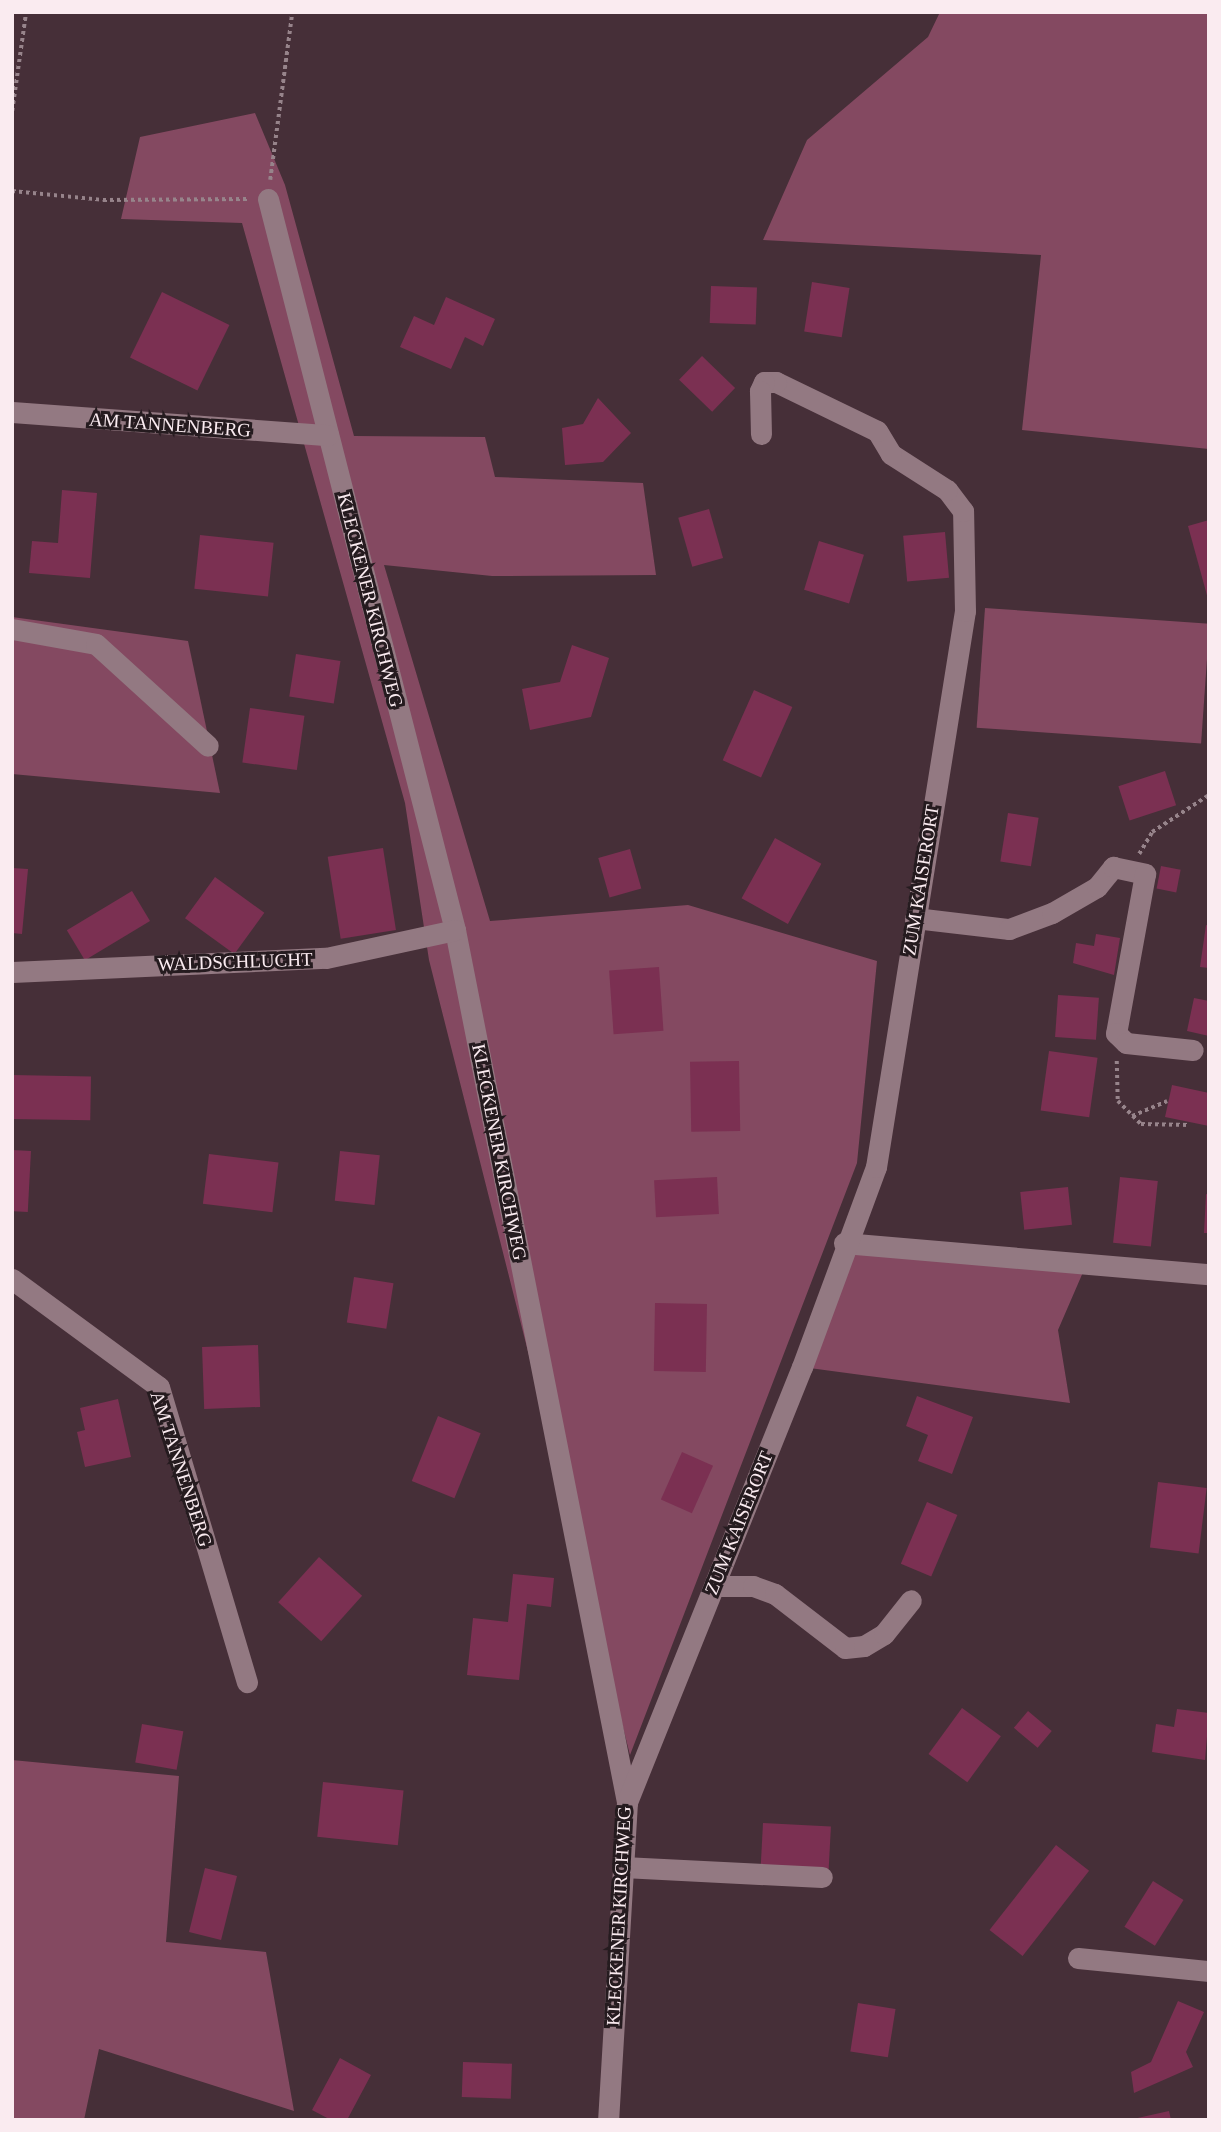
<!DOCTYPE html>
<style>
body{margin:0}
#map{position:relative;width:1221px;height:2132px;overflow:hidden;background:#462f38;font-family:Georgia,serif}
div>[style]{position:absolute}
.green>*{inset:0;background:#844961;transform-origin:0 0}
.building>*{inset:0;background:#7b3052;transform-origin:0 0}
.path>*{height:3.5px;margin-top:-1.75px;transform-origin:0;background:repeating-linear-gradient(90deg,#97848b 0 3.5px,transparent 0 7px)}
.minor>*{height:21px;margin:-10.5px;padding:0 10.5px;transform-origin:10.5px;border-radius:10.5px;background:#937982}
span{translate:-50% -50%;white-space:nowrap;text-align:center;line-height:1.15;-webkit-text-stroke:6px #251b1f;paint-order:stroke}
.street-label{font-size:19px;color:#faebf0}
.frame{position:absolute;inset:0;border:14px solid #faebf0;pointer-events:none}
</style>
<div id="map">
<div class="green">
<div style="clip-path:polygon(940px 12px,1209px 12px,1209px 449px,1022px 430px,1041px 255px,763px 240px,807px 140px,928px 37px)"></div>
<div style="clip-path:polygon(255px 113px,285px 185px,354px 436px,485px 437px,495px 477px,643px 483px,656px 575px,492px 576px,384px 565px,490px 921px,688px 905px,877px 961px,857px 1163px,630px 1755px,429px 960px,405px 803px,242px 223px,121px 219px,140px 137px)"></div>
<div style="left:985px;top:608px;width:225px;height:120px;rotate:4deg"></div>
<div style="clip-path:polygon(12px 617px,188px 641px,220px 793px,12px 774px)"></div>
<div style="clip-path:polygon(844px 1243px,1087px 1263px,1058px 1330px,1070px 1403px,802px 1367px)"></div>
<div style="clip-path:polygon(12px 1760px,179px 1776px,166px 1942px,266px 1952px,294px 2111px,99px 2049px,84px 2120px,12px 2120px)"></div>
</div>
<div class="building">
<div style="left:812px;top:282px;width:38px;height:50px;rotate:9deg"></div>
<div style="left:711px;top:286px;width:46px;height:37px;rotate:2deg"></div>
<div style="left:162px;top:292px;width:75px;height:73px;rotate:26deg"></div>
<div style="clip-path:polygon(446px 297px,495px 319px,483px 346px,465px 337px,451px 369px,400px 347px,414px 316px,434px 325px)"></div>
<div style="left:702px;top:356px;width:46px;height:33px;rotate:44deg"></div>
<div style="clip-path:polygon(598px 398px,631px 433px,603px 462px,565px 465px,562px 428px,583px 424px)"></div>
<div style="clip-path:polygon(62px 490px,97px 493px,90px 578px,29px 573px,32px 541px,58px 543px)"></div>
<div style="left:709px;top:509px;width:51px;height:32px;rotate:74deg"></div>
<div style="clip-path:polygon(1209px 520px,1209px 599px,1208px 599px,1188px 526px)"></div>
<div style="left:945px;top:532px;width:46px;height:42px;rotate:85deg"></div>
<div style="left:200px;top:535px;width:74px;height:54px;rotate:6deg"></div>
<div style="left:819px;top:541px;width:47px;height:51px;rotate:17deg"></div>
<div style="clip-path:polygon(572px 645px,609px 658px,591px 717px,530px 730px,522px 689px,560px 682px)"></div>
<div style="left:296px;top:654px;width:45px;height:43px;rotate:9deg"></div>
<div style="left:754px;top:690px;width:42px;height:77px;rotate:24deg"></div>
<div style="left:250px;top:708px;width:55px;height:55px;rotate:8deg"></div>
<div style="left:1165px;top:771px;width:36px;height:49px;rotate:72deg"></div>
<div style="left:1008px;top:813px;width:31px;height:49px;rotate:9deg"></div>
<div style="left:775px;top:838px;width:53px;height:69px;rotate:29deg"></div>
<div style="left:383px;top:848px;width:83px;height:56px;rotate:81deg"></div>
<div style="left:630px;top:849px;width:41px;height:33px;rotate:74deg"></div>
<div style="left:1161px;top:866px;width:20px;height:23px;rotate:11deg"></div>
<div style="clip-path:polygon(12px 868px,28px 869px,22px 934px,12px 933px)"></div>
<div style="left:215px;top:877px;width:61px;height:51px;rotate:36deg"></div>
<div style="left:132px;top:891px;width:35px;height:76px;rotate:59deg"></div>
<div style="clip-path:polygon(1206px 925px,1209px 926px,1209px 968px,1200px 967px)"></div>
<div style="clip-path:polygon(1096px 934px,1120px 938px,1114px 975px,1073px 963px,1076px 943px,1094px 946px)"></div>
<div style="left:659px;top:967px;width:64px;height:50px;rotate:86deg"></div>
<div style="left:1058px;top:995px;width:41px;height:42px;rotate:4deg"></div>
<div style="clip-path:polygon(1194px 998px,1209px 1001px,1209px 1036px,1187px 1031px)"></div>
<div style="left:1049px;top:1051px;width:49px;height:60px;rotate:8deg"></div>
<div style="left:739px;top:1061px;width:70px;height:49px;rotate:89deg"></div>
<div style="left:12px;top:1075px;width:79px;height:44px;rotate:1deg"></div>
<div style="clip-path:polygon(1172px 1085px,1209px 1093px,1209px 1126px,1165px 1117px)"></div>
<div style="left:12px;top:1150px;width:19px;height:61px;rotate:3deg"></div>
<div style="left:340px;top:1151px;width:40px;height:50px;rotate:6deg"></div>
<div style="left:209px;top:1154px;width:70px;height:50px;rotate:7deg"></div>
<div style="left:717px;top:1177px;width:37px;height:63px;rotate:87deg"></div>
<div style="left:1120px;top:1177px;width:38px;height:66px;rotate:6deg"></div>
<div style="left:1068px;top:1187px;width:38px;height:48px;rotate:84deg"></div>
<div style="clip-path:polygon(1206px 1194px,1209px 1195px,1209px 1233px,1204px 1233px)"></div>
<div style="left:354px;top:1277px;width:40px;height:46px;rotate:9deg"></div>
<div style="left:655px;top:1303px;width:52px;height:68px;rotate:1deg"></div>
<div style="left:258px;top:1345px;width:62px;height:56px;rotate:88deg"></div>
<div style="clip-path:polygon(917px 1396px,973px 1417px,952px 1474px,918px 1461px,928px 1435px,906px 1426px)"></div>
<div style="clip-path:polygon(118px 1399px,131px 1457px,85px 1467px,77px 1432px,85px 1430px,80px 1408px)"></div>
<div style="left:438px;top:1416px;width:46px;height:70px;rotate:22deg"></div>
<div style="left:682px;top:1452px;width:34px;height:52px;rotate:24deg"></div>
<div style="left:1158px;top:1482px;width:49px;height:66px;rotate:7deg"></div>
<div style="left:927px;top:1502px;width:33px;height:67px;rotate:23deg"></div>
<div style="left:319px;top:1557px;width:58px;height:61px;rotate:42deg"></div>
<div style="clip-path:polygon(513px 1574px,554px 1578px,551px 1607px,527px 1604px,519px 1680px,467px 1675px,473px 1618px,508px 1622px)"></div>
<div style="left:962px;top:1708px;width:48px;height:57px;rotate:36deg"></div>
<div style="clip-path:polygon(1177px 1709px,1209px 1713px,1205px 1760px,1152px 1752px,1156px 1724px,1174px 1727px)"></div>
<div style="left:1028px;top:1711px;width:31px;height:22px;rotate:40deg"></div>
<div style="left:142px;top:1724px;width:42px;height:39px;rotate:10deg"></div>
<div style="left:323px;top:1782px;width:81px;height:55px;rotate:6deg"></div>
<div style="left:763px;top:1823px;width:68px;height:43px;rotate:3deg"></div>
<div style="left:1056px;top:1845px;width:42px;height:108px;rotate:38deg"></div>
<div style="left:205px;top:1868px;width:33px;height:66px;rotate:14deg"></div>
<div style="left:1153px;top:1881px;width:36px;height:54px;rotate:32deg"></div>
<div style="clip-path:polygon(1178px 2001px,1204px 2012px,1186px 2052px,1193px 2067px,1134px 2093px,1131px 2072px,1151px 2062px)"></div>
<div style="left:858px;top:2003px;width:38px;height:49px;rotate:9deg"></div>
<div style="clip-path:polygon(340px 2058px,371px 2075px,347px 2120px,331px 2120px,312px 2110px)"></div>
<div style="left:463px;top:2062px;width:49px;height:35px;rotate:2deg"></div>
<div style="clip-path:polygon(1169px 2111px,1171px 2120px,1133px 2120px,1133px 2119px)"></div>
</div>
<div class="path">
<div style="left:12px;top:111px;width:100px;rotate:-82deg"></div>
<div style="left:270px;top:180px;width:169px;rotate:-82.5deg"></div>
<div style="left:12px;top:191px;width:91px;rotate:5.6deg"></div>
<div style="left:103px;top:200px;width:145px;rotate:-0.4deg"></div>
<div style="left:1139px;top:854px;width:26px;rotate:-59deg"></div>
<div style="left:1152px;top:832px;width:68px;rotate:-33deg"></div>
<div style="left:1117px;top:1061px;width:40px;rotate:88.6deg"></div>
<div style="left:1118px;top:1101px;width:33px;rotate:45deg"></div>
<div style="left:1141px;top:1124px;width:49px;rotate:1.2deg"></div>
<div style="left:1132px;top:1116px;width:38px;rotate:-23deg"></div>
</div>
<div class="minor">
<div style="left:268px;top:199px;width:755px;rotate:75.65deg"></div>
<div style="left:455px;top:930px;width:889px;rotate:78.84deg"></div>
<div style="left:627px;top:1802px;width:319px;rotate:93.4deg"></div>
<div style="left:12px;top:412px;width:317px;rotate:4.2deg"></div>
<div style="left:12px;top:629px;width:85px;rotate:10.1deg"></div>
<div style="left:96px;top:644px;width:151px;rotate:42.3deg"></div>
<div style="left:915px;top:918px;width:95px;rotate:6.7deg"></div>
<div style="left:1009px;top:929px;width:46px;rotate:-20.4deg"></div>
<div style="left:1052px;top:913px;width:52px;rotate:-30deg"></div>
<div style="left:1097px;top:887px;width:26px;rotate:-51deg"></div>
<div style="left:1113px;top:867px;width:33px;rotate:12deg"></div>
<div style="left:1145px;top:874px;width:162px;rotate:100.3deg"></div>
<div style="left:1116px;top:1033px;width:14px;rotate:45deg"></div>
<div style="left:1126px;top:1043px;width:67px;rotate:6deg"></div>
<div style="left:12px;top:972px;width:314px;rotate:-2.6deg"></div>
<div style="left:326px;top:958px;width:132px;rotate:-12.2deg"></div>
<div style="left:844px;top:1243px;width:366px;rotate:4.9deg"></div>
<div style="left:12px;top:1279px;width:182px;rotate:36.3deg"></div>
<div style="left:159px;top:1387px;width:308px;rotate:73.4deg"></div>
<div style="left:714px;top:1586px;width:39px"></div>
<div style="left:753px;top:1586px;width:23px;rotate:20deg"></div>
<div style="left:775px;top:1594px;width:88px;rotate:37.6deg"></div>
<div style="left:845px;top:1648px;width:19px;rotate:-6deg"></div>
<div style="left:864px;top:1646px;width:23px;rotate:-31deg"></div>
<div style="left:884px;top:1634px;width:43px;rotate:-51.5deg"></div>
<div style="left:627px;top:1802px;width:469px;rotate:-68.1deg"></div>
<div style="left:802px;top:1367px;width:213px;rotate:-69.7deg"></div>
<div style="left:876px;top:1167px;width:563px;rotate:-80.91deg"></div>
<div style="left:965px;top:611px;width:100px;rotate:-91.1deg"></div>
<div style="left:963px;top:511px;width:26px;rotate:-127deg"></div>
<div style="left:947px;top:490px;width:67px;rotate:-147.3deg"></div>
<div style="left:891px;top:454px;width:27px;rotate:-121deg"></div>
<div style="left:877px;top:431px;width:112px;rotate:-154.1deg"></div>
<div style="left:776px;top:382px;width:12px;rotate:180deg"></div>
<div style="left:764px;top:382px;width:10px;rotate:114deg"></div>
<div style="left:760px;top:391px;width:43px;rotate:88.7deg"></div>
<div style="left:623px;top:1867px;width:199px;rotate:2.9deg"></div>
<div style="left:1078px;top:1958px;width:132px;rotate:5.7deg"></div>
</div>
<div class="street-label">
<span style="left:170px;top:425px;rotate:4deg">AM TANNENBERG</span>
<span style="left:370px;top:600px;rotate:76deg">KLECKENER KIRCHWEG</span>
<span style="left:921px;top:880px;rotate:-81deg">ZUM KAISERORT</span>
<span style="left:235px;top:962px;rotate:-2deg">WALDSCHLUCHT</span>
<span style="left:499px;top:1152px;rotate:79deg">KLECKENER KIRCHWEG</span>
<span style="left:181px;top:1469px;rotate:72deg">AM TANNENBERG</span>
<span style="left:739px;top:1523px;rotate:-68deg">ZUM KAISERORT</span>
<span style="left:619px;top:1916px;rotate:-87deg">KLECKENER KIRCHWEG</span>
</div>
<div class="frame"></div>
</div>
